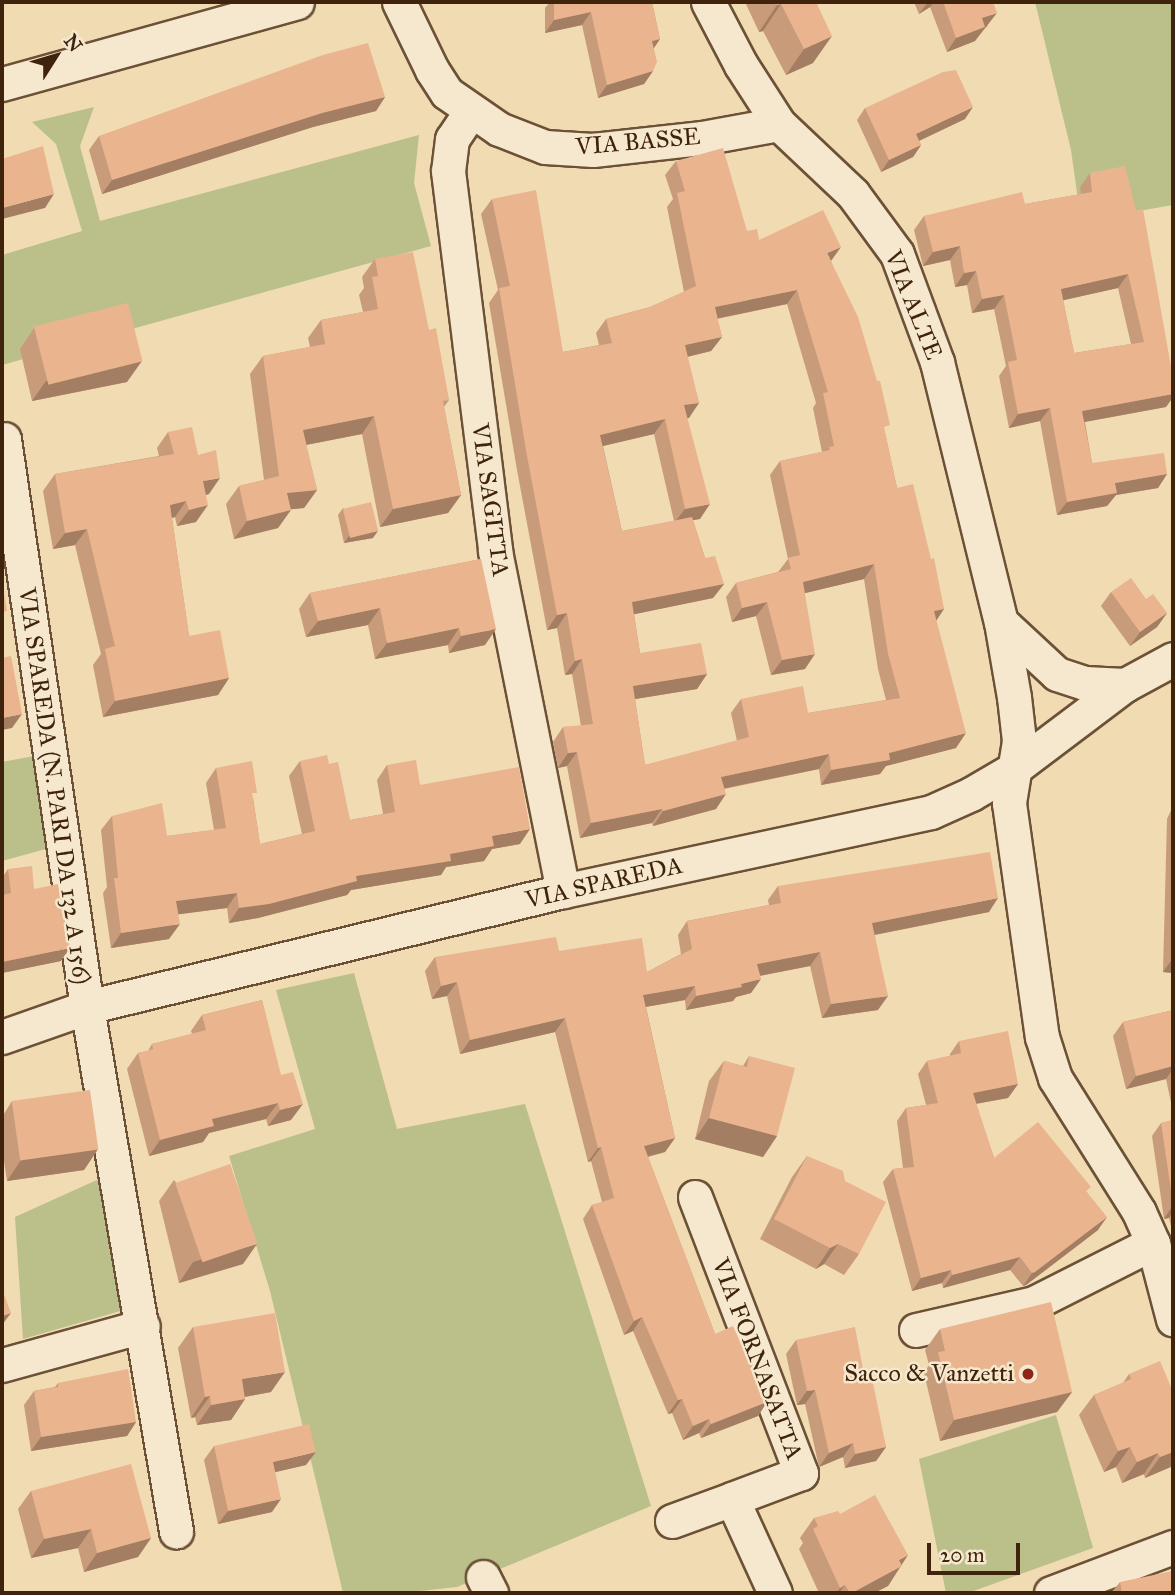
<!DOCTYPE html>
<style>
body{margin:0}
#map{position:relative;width:1175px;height:1595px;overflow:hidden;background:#f0dbb3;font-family:"IM FELL Great Primer",serif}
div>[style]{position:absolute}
.green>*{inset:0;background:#bbc08b}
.roads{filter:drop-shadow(2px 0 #6c5136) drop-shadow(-2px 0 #6c5136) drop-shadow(0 2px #6c5136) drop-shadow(0 -2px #6c5136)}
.minor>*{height:33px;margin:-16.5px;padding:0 16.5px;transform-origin:16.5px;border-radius:16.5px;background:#f5e8ce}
.wall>*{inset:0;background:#c89b7a}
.shaded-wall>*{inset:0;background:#a37e63}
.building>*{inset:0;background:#e9b48e;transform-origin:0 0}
.dots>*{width:19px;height:19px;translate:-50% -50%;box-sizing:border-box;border:4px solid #f5e8ce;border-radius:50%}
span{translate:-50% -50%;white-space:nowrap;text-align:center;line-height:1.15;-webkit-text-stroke:5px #f5e8ce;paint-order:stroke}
.street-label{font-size:24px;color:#40230d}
.poi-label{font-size:24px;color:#40230d}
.right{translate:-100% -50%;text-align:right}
.frame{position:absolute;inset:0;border:4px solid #40230d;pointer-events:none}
.north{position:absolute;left:21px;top:21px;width:70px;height:70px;-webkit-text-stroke:5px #f5e8ce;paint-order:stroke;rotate:53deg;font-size:19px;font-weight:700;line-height:28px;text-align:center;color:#40230d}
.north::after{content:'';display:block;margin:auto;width:24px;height:32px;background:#40230d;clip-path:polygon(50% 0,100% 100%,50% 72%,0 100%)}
.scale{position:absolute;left:927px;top:1543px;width:93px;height:32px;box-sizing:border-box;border:4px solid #40230d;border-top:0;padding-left:9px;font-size:21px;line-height:24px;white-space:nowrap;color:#40230d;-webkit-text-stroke:5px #f5e8ce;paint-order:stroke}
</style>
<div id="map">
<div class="green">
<div style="clip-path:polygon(1035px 2px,1173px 2px,1173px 205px,1081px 221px,1071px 150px)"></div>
<div style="clip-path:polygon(94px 107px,80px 146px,100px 221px,419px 135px,414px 183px,431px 246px,2px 365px,2px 255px,82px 231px,56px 144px,32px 122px)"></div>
<div style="clip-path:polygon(50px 753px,53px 847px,2px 861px,2px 762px)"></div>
<div style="clip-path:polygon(354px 973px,397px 1129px,525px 1104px,651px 1506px,457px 1587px,402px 1593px,343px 1593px,270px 1291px,229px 1156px,315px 1129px,276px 990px)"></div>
<div style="clip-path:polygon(99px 1179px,124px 1310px,23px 1339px,15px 1217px)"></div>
<div style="clip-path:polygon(1056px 1415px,1093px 1548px,968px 1593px,946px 1593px,919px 1459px)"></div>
</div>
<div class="roads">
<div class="minor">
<div style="left:399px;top:2px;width:76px;rotate:64.1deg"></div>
<div style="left:432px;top:70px;width:27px;rotate:57deg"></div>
<div style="left:447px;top:93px;width:63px;rotate:34.7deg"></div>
<div style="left:499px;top:129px;width:49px;rotate:21.4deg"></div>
<div style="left:545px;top:147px;width:48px;rotate:3.6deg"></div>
<div style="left:593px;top:150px;width:110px;rotate:-6.3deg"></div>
<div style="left:702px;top:138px;width:78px;rotate:-10.3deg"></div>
<div style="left:708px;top:2px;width:71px;rotate:62.4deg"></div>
<div style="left:741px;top:65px;width:70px;rotate:57.2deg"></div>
<div style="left:779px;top:124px;width:102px;rotate:43.4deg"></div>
<div style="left:853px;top:194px;width:74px;rotate:53.7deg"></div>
<div style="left:897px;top:254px;width:115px;rotate:69.7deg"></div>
<div style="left:937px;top:362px;width:268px;rotate:76.2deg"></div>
<div style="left:1001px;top:622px;width:76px;rotate:80.2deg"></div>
<div style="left:1014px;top:697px;width:44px;rotate:83.5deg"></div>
<div style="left:1019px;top:741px;width:63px;rotate:99.2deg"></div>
<div style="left:1009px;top:803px;width:236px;rotate:82deg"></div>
<div style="left:1042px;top:1037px;width:43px;rotate:72.4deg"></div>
<div style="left:1055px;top:1078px;width:158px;rotate:57.9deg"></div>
<div style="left:1139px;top:1212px;width:34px;rotate:66deg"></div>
<div style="left:1153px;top:1243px;width:79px;rotate:75.3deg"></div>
<div style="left:2px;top:84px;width:306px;rotate:-15.5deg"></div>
<div style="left:471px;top:111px;width:34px;rotate:124deg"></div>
<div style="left:452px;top:139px;width:32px;rotate:97deg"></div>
<div style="left:448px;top:171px;width:383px;rotate:82.9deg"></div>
<div style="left:495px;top:551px;width:347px;rotate:78.7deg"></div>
<div style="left:4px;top:439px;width:574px;rotate:81.69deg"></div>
<div style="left:87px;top:1007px;width:532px;rotate:80.36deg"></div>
<div style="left:1001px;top:622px;width:76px;rotate:42.9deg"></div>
<div style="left:1057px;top:674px;width:29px;rotate:18deg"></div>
<div style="left:1085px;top:683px;width:40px;rotate:2.9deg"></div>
<div style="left:2px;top:1037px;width:90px;rotate:-19.4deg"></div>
<div style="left:87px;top:1007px;width:490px;rotate:-13.7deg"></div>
<div style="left:563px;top:891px;width:376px;rotate:-12.1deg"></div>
<div style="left:931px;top:812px;width:44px;rotate:-24.2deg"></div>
<div style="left:971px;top:794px;width:48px;rotate:-30.3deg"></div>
<div style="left:1012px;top:770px;width:141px;rotate:-37deg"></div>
<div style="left:1125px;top:685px;width:55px;rotate:-28.4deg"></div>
<div style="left:695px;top:1197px;width:296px;rotate:69deg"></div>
<div style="left:801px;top:1473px;width:74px;rotate:159.4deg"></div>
<div style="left:732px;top:1499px;width:103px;rotate:65.4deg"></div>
<div style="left:916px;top:1330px;width:121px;rotate:-12.9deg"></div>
<div style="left:1034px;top:1303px;width:133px;rotate:-26.8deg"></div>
<div style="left:2px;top:1365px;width:146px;rotate:-15.5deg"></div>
<div style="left:672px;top:1521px;width:64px;rotate:-20.1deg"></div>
<div style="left:483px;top:1577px;width:18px;rotate:63deg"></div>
<div style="left:1051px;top:1593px;width:130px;rotate:-20.7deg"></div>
</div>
</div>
<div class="wall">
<div style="clip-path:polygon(550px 2px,652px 2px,660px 39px,654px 48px,653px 71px,644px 84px,598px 98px,582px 25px,545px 33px,545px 8px)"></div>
<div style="clip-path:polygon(745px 2px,816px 2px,813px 63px,786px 75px,763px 31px,759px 32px)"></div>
<div style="clip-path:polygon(914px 2px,993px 2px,987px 27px,984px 28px,975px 41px,947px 52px,930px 7px,919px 14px)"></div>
<div style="clip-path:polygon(385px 97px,376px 111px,313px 127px,102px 194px,89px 150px,99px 136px)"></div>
<div style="clip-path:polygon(865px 108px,965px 119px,919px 141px,921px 145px,913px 157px,881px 172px,857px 120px)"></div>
<div style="clip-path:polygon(evenodd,676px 161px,747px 231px,759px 240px,831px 261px,885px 433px,897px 488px,944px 609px,936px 620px,956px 748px,886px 766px,880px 774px,821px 785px,819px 769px,724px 789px,716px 809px,653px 826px,652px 823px,580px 838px,567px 766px,558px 768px,553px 742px,563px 727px,581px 726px,572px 674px,565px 675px,557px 628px,547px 630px,517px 470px,489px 303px,498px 290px,481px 214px,492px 199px,563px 352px,599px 345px,596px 333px,606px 319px,650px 307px,684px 292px,667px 207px,673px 199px,665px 175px,676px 161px,787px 304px,816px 403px,813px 408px,822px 452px,780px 461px,770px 475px,788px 559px,778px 572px,736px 583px,726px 597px,732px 622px,756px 616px,771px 675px,805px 669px,805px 593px,864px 579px,878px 669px,886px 700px,808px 713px,741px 699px,731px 713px,737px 741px,645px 765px,635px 699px,697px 689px,707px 674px,640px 653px,634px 614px,713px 598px,724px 584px,705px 558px,693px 520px,700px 519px,687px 418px,699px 403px,687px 357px,711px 351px,722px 337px,717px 319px,787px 304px,676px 161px,654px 434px,674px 521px,622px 531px,603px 446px,654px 434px)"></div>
<div style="clip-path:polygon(evenodd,1090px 173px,1173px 378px,1173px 397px,1166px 407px,1085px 422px,1092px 463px,1167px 474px,1158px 488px,1116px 495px,1107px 506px,1057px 515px,1040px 421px,1009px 428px,999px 376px,1006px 366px,994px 309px,972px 313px,967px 285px,955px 287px,950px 260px,923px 266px,914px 230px,924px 216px,1025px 204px,1081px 194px,1080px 187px,1090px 173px,1118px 288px,1131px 344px,1074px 353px,1063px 300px,1118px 288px)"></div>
<div style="clip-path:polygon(375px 259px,429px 330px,449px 400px,444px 407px,461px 495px,448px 513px,380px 527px,362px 434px,306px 445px,317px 490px,304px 508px,291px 509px,278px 528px,234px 539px,226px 504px,239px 486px,264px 480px,250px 374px,263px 356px,310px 347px,308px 338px,321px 320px,363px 312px,359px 295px,364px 288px,362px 277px)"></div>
<div style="clip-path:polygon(34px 328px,127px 382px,32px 401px,20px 349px)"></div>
<div style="clip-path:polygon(168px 432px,198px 455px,209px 494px,206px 495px,196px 522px,177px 526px,175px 517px,172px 518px,189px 636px,229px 678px,218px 695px,103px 717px,93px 665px,101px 654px,75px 545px,53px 549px,43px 491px,55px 474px,159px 456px,157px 448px)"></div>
<div style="clip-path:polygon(343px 508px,373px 538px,344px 543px,338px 515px)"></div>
<div style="clip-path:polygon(481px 559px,485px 645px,449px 653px,448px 645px,375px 659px,368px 625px,306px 637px,299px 609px,310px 593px)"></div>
<div style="clip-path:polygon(1111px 592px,1146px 599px,1167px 613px,1157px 627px,1130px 646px,1101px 606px)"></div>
<div style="clip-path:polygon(300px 761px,329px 764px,350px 820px,383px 814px,377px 780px,387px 765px,520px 844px,492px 849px,484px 861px,446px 867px,441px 875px,351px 890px,347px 895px,258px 918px,229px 923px,227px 908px,178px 914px,169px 939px,111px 948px,103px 893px,107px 887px,101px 830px,112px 816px,167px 836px,214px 830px,206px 783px,216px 768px,253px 798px,260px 844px,302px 834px,289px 776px)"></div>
<div style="clip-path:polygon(1173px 806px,1173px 973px,1163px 972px,1167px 819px)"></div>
<div style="clip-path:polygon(8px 869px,34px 889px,61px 961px,2px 973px,2px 878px)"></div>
<div style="clip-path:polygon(778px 886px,989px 912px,875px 935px,878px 1010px,822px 1018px,810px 966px,760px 976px,751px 993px,736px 997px,733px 1001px,686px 1010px,685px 1000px,646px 1007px,675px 1138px,665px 1152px,648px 1157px,715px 1334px,767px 1402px,758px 1416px,701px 1438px,699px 1433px,683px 1440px,672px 1413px,668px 1414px,633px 1331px,624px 1335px,583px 1219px,592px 1205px,602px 1202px,591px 1161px,588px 1162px,555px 1032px,460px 1054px,447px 996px,432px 999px,425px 971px,435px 957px,559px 951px,647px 972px,681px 954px,678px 935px,687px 921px,769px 905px,768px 900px)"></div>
<div style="clip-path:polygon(262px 1000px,291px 1120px,268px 1126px,266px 1119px,209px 1133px,203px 1142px,149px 1156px,127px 1069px,138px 1053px,148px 1051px,152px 1044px,192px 1034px,191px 1031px,202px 1015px)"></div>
<div style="clip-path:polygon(1173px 1010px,1173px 1112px,1166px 1079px,1126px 1089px,1113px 1036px,1123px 1022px)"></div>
<div style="clip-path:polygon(959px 1041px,1018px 1084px,1008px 1098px,976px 1104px,994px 1158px,1087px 1192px,1098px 1230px,1026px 1285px,1023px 1286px,1010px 1270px,943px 1288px,942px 1283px,912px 1291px,883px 1182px,893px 1169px,903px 1168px,897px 1121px,906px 1108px,926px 1105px,918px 1074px,927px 1061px,950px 1056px,950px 1054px)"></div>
<div style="clip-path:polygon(749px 1056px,777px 1136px,763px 1157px,695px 1139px,709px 1081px,724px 1061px,743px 1066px)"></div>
<div style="clip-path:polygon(12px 1101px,98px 1149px,84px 1170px,7px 1181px,2px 1147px,2px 1117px)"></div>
<div style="clip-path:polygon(1173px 1120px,1173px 1235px,1169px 1218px,1164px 1219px,1152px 1136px,1161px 1123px)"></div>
<div style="clip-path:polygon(807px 1156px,859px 1254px,844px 1275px,824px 1264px,816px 1269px,760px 1239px,792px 1177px)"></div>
<div style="clip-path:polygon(174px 1180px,243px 1264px,179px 1283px,159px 1201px)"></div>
<div style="clip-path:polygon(193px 1327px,271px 1392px,245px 1397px,245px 1399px,231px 1420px,197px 1425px,195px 1417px,191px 1418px,178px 1348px)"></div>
<div style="clip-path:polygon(940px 1329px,1072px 1392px,1057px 1412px,940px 1441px,924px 1373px,929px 1365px,925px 1350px)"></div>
<div style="clip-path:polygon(796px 1340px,864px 1374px,886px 1447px,876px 1461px,845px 1468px,843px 1457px,819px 1467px,805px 1404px,797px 1405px,786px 1354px)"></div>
<div style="clip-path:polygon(1129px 1374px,1173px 1392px,1173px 1466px,1145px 1478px,1144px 1474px,1122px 1483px,1116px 1467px,1104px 1472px,1079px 1415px,1094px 1395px,1123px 1383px)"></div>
<div style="clip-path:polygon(58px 1383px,136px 1422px,127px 1436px,31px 1451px,24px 1405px,34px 1391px,55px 1387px)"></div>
<div style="clip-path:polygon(214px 1446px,306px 1465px,275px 1472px,272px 1512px,218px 1524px,204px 1460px)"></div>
<div style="clip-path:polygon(31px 1491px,151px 1538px,138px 1557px,84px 1572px,78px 1548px,31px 1558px,18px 1509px)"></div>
<div style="clip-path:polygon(840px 1514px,901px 1565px,888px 1586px,874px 1593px,819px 1593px,799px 1549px,803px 1543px,800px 1538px,814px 1518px)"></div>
<div style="clip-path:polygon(1120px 1582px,1173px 1593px,1111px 1593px)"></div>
</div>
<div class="shaded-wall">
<div style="clip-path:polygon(928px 2px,934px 2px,930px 7px,919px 14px)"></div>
<div style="clip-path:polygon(781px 4px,763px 31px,759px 32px,777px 5px)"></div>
<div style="clip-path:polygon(591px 12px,582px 25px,545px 33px,554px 20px)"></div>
<div style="clip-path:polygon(997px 13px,975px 41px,947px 52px,956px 38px,982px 18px)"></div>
<div style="clip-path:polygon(832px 36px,813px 63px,786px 75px,804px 49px)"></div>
<div style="clip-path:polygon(660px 39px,651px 52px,652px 41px)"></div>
<div style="clip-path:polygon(653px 71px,644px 84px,598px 98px,607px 85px)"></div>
<div style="clip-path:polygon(385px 97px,376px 111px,313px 127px,102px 194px,112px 180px,322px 113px)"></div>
<div style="clip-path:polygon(973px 107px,965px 119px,908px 146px,916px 134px)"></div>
<div style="clip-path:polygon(921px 145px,913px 157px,881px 172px,889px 160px)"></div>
<div style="clip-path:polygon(54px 194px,45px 208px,2px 219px,2px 208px)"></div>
<div style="clip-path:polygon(960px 246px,950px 260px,923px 266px,933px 252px)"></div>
<div style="clip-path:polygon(841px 247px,831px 261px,827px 253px)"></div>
<div style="clip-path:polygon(976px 271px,967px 285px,955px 287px,964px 273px)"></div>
<div style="clip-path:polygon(1128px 274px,1118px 288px,1051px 303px,1061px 289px)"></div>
<div style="clip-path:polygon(797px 290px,787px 304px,705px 321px,715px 307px)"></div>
<div style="clip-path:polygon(1004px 295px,994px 309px,972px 313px,982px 299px)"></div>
<div style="clip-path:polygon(722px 337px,711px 351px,674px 360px,685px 345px)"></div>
<div style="clip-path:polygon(142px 361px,127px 382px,32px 401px,46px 381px)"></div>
<div style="clip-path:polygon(1173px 394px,1173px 397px,1166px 407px,1073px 424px,1082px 411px)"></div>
<div style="clip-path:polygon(699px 403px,689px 418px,674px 420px,684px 405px)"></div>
<div style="clip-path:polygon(1050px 408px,1040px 421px,1009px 428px,1018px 414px)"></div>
<div style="clip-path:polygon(374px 416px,362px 434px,290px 448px,303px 430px)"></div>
<div style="clip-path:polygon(665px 419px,654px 434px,590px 449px,600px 435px)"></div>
<div style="clip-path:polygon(1167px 474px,1158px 488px,1116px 495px,1107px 506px,1057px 515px,1067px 502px,1115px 483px)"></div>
<div style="clip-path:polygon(220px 478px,209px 494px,192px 498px,203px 481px)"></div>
<div style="clip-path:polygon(317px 490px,304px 508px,274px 511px,287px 493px)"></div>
<div style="clip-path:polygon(461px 495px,448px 513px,380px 527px,393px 509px)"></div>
<div style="clip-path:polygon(186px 501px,175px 517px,158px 522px,170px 505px)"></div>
<div style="clip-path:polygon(710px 504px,700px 519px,674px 523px,685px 509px)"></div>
<div style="clip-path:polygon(208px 505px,196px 522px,177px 526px,189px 510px)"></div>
<div style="clip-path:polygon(291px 510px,278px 528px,234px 539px,247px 521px)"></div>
<div style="clip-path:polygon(87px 529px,75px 545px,53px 549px,65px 533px)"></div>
<div style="clip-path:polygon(378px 531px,373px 538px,344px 543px,349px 536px)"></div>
<div style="clip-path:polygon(874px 564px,864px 579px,793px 596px,803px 582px)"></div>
<div style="clip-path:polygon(724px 584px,713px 598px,621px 617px,632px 602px)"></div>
<div style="clip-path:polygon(767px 602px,756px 616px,732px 622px,742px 608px)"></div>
<div style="clip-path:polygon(380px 608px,368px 625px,306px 637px,318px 621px)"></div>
<div style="clip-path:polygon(944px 609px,934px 624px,934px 611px)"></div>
<div style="clip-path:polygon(567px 613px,557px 628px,547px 630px,557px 615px)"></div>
<div style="clip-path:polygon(1167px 613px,1157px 627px,1130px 646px,1140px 632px)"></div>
<div style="clip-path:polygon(459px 628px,448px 645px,375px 659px,387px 643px)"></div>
<div style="clip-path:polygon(496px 629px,485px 645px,449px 653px,461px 636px)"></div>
<div style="clip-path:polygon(815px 654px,805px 669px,771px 675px,782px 660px)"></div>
<div style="clip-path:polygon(582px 659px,572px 674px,565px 675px,575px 661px)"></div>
<div style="clip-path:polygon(707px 674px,697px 689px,623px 701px,633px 686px)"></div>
<div style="clip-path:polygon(229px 678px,218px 695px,103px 717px,115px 701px)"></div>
<div style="clip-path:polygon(22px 714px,12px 728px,2px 730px,2px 718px)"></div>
<div style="clip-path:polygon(966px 733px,956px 748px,886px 766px,880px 774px,821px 785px,831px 770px,889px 753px)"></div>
<div style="clip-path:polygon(577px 752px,567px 766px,558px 768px,568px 753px)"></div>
<div style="clip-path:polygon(829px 754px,819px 769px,711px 791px,721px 777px)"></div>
<div style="clip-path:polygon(726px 794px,716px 809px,653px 826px,663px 811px)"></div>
<div style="clip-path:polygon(662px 809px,652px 823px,580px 838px,591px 823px)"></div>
<div style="clip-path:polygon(530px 829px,520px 844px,492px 849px,484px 861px,446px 867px,441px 875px,351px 890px,347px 895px,258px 918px,229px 923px,239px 908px,356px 876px,450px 854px,492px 836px)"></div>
<div style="clip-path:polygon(237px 893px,227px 908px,166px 916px,176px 901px)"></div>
<div style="clip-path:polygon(998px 898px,989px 912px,863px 937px,872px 923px)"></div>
<div style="clip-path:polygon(180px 924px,169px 939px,111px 948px,121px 933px)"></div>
<div style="clip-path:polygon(70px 948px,61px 961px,2px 973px,2px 962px)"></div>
<div style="clip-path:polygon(820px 952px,810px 966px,748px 978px,757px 964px)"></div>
<div style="clip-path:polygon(1173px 958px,1173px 973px,1163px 972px)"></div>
<div style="clip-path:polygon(761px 979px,751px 993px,736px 997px,733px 1001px,686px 1010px,696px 996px,741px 984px)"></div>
<div style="clip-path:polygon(457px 982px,447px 996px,432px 999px,441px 986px)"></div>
<div style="clip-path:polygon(695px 986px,685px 1000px,633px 1009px,643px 995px)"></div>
<div style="clip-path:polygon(888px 996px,878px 1010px,822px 1018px,831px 1004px)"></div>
<div style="clip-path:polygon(565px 1018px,555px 1032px,460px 1054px,470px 1040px)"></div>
<div style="clip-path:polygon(1173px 1066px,1173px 1069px,1166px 1079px,1126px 1089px,1136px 1076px)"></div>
<div style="clip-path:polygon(1018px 1084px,1008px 1098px,963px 1106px,973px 1093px)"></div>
<div style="clip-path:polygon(278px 1103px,266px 1119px,209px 1133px,203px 1142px,149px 1156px,160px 1140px,212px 1119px)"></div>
<div style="clip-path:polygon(303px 1104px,291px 1120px,268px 1126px,280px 1110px)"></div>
<div style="clip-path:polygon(709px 1118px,777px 1136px,763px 1157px,695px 1139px)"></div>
<div style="clip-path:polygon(675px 1138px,665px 1152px,634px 1160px,644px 1146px)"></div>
<div style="clip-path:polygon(601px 1147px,591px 1161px,588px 1162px,598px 1148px)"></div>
<div style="clip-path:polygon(98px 1149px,84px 1170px,7px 1181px,21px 1160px)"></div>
<div style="clip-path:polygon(1173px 1205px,1173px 1212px,1169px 1218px,1164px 1219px)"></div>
<div style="clip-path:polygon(1107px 1217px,1098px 1230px,1026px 1285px,1023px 1286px,1032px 1273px)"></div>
<div style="clip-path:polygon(257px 1244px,243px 1264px,179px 1283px,193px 1262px)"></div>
<div style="clip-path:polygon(838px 1244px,824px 1264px,816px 1269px,830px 1248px)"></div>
<div style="clip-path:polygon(1020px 1257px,1010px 1270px,943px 1288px,952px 1275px)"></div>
<div style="clip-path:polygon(951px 1270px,942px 1283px,912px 1291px,921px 1278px)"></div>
<div style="clip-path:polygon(11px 1313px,2px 1325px,2px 1316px)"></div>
<div style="clip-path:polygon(642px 1317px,633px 1331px,624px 1335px,634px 1321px)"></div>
<div style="clip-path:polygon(285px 1372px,271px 1392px,227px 1400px,242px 1379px)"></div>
<div style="clip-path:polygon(815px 1390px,805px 1404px,797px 1405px,807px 1391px)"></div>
<div style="clip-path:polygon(1072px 1392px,1057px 1412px,940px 1441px,954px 1420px)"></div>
<div style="clip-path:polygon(210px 1396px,195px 1417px,191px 1418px,205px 1397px)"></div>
<div style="clip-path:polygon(245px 1399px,231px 1420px,197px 1425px,211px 1405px)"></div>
<div style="clip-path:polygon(682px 1399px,672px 1413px,668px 1414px,678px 1400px)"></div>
<div style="clip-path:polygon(767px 1402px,758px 1416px,701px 1438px,711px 1424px)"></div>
<div style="clip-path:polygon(709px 1419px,699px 1433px,683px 1440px,693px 1426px)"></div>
<div style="clip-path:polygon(136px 1422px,127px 1436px,31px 1451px,41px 1437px)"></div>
<div style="clip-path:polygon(853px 1443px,843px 1457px,819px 1467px,829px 1453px)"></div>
<div style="clip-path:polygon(886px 1447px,876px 1461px,845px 1468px,855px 1454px)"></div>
<div style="clip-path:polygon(1130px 1447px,1116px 1467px,1104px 1472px,1118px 1451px)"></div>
<div style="clip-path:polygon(316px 1452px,306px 1465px,263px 1475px,273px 1462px)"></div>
<div style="clip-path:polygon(1173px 1452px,1173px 1466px,1145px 1478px,1160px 1457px)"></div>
<div style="clip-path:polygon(1158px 1453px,1144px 1474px,1122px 1483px,1137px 1462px)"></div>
<div style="clip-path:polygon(281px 1499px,272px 1512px,218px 1524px,228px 1511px)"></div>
<div style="clip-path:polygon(91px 1529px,78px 1548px,31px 1558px,44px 1539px)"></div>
<div style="clip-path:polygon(151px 1538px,138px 1557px,84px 1572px,97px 1553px)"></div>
<div style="clip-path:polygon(908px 1555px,888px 1586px,874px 1593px,852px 1593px,899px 1560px)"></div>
<div style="clip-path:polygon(845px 1585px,839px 1593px,836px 1593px,840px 1588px)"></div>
</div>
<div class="building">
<div style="clip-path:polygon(554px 2px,652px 2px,660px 39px,652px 41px,657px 62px,653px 71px,607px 85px,591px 12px,554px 20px)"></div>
<div style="clip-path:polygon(775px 2px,816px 2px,832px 36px,804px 49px,781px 4px,777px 5px)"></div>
<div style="clip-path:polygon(943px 2px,993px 2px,997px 13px,982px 18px,985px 27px,956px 38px)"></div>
<div style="clip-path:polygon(368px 43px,385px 97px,322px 113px,112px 180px,99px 136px,323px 55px)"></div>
<div style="clip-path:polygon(956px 70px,973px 107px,916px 134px,921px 145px,889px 160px,865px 108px,943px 72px)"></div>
<div style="clip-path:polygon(43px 146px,54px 194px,2px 208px,2px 159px)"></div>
<div style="clip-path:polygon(evenodd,723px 148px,747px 231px,757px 229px,759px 240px,823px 210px,841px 247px,827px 253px,858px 317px,877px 381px,880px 381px,890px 425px,884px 427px,897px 488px,913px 484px,931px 559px,934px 558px,944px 609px,934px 611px,966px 733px,889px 753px,890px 760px,831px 770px,829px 754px,721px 777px,726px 794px,663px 811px,662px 809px,591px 823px,577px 752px,568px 753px,563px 727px,593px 724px,582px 659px,575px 661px,567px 613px,557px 615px,527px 456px,499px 288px,510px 286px,492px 199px,536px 190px,563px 352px,612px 343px,606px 319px,650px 307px,696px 286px,677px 193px,685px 191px,676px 161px,723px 148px,797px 290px,828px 392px,823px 393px,834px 446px,829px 447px,830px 450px,780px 461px,800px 555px,788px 558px,791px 569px,736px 583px,742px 608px,767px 602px,782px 660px,815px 654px,803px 582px,874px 564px,888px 654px,900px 698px,808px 713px,803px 686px,741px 699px,749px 737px,645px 765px,633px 686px,707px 674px,701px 643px,640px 653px,632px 602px,724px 584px,715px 556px,705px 558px,692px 517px,622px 531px,600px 435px,665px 419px,685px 509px,710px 504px,684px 405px,699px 403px,685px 345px,722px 337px,715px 307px,797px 290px)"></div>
<div style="clip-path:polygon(evenodd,1125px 166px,1136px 210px,1143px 209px,1173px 378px,1173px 394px,1082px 411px,1092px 463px,1164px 453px,1167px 474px,1115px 483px,1117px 493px,1067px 502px,1050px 408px,1018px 414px,1008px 362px,1017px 360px,1004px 295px,982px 299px,976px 271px,964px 273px,960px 246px,933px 252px,924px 216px,1022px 192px,1025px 204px,1092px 192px,1090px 173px,1125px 166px,1128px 274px,1144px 342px,1074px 353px,1061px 289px,1128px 274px)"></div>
<div style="clip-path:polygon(413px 252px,429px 330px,436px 328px,449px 400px,443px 401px,461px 495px,393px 509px,374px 416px,303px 430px,317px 490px,287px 493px,291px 510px,247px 521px,239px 486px,279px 476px,263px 356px,325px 344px,321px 320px,378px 309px,372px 277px,378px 276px,375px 259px)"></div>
<div style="left:128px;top:303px;width:60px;height:97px;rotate:76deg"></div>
<div style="clip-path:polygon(192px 427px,198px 455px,216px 450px,220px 478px,203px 481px,208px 505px,189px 510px,186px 501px,170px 505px,189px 636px,220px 630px,229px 678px,115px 701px,105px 649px,115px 646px,87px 529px,65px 533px,55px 474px,174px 454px,168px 432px)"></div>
<div style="left:371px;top:502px;width:30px;height:29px;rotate:76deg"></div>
<div style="clip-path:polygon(481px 559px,496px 629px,461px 636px,459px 628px,387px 643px,380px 608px,318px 621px,310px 593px)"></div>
<div style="clip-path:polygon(1131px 578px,1146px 599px,1153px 594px,1167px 613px,1140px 632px,1111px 592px)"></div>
<div style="clip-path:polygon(2px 581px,7px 611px,2px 612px)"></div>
<div style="clip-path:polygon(11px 656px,22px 714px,2px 718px,2px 658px)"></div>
<div style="clip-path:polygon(327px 755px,329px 764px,338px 762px,350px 820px,395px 812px,387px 765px,416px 760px,420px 785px,519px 767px,530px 829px,492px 836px,494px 846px,450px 854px,451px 861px,356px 876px,357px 881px,269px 904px,239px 908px,237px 893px,176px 901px,180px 924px,121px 933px,114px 878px,118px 878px,112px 816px,162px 803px,167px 836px,226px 828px,216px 768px,252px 761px,257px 793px,252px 793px,260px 844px,315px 831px,300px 761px)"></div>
<div style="clip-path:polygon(990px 852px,998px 898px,872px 923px,888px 996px,831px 1004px,820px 952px,757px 964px,761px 979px,741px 984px,742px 987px,696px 996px,695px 986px,643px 995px,675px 1138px,644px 1146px,715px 1334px,733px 1326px,744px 1350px,747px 1349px,767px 1402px,711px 1424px,709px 1419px,693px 1426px,682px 1399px,678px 1400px,642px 1317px,634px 1321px,592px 1205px,614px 1198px,601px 1147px,598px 1148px,565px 1018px,470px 1040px,457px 982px,441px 986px,435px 957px,556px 937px,559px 951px,642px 938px,647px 972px,692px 949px,687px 921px,781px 903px,778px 886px)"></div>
<div style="clip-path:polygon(32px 866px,34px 889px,58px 884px,70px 948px,2px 962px,2px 895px,11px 893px,8px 869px)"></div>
<div style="clip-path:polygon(262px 1000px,281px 1075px,293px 1072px,303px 1104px,280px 1110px,278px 1103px,212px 1119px,214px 1126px,160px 1140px,138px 1053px,153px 1049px,152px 1044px,206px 1030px,202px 1015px)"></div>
<div style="clip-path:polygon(1173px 1010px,1173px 1066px,1136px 1076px,1123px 1022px)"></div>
<div style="clip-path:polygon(1008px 1031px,1018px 1084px,973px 1093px,994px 1158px,1038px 1122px,1091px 1187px,1086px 1191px,1107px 1217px,1035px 1272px,1032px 1273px,1020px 1257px,952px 1275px,951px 1270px,921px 1278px,893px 1169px,914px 1167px,906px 1108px,938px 1103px,927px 1061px,961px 1053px,959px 1041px)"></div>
<div style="clip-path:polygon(749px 1056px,795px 1068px,777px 1136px,709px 1118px,724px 1061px,747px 1067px)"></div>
<div style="left:90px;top:1090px;width:60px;height:79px;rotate:82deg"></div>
<div style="clip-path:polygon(1173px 1120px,1173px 1204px,1161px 1123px)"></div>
<div style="clip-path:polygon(807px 1156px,843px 1171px,845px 1181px,886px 1202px,859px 1254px,838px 1244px,830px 1248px,774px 1219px)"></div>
<div style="left:230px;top:1164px;width:84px;height:58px;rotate:71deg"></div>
<div style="clip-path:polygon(2px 1289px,11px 1313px,2px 1316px)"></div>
<div style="clip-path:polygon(1051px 1302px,1072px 1392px,954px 1420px,938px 1352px,945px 1351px,940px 1329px)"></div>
<div style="clip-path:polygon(275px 1313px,285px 1372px,242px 1379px,245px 1399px,211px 1405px,210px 1396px,205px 1397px,193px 1327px)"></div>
<div style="clip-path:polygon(855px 1327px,864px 1374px,871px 1373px,886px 1447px,855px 1454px,853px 1443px,829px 1453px,815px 1390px,807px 1391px,796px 1340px)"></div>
<div style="clip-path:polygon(1160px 1361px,1173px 1392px,1173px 1452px,1160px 1457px,1158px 1453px,1137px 1462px,1130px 1447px,1118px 1451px,1094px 1395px,1131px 1379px,1129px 1374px)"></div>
<div style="clip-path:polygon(128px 1369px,136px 1422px,41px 1437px,34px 1391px,58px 1387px,58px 1383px)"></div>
<div style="clip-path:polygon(309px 1424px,316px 1452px,273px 1462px,281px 1499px,228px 1511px,214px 1446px)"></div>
<div style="clip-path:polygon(131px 1464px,151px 1538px,97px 1553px,91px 1529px,44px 1539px,31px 1491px)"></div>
<div style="clip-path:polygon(875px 1495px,908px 1555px,899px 1560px,902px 1566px,852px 1593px,850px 1593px,845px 1585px,840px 1588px,813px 1529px,818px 1526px,814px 1518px,838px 1511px,840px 1514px)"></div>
<div style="clip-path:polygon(1173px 1571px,1173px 1593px,1122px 1593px,1120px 1582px)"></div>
</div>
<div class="dots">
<div style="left:1028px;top:1374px;background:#8f2418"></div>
</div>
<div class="street-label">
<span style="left:638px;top:142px;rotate:-5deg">VIA BASSE</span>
<span style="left:913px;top:305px;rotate:68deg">VIA ALTE</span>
<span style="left:490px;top:500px;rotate:82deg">VIA SAGITTA</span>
<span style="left:54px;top:786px;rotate:82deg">VIA SPAREDA (N. PARI DA 132 A 156)</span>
<span style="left:604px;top:883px;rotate:-13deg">VIA SPAREDA</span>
<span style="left:757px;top:1359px;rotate:69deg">VIA FORNASATTA</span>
</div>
<div class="poi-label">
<span class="right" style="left:1014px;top:1374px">Sacco &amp; Vanzetti</span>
</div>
<div class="frame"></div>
<div class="north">N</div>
<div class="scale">20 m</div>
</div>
